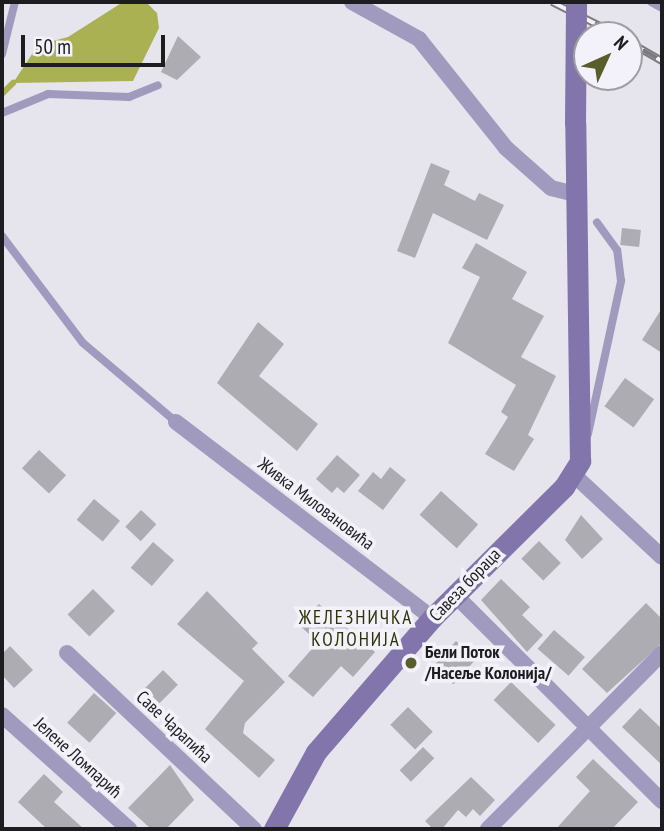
<!DOCTYPE html>
<meta charset="utf-8">
<style>
body{margin:0}
#map{position:relative;width:664px;height:831px;overflow:hidden;background:#e6e4ec;font-family:"PT Sans Narrow",sans-serif}
div>[style]{position:absolute}
.water>*{inset:0;background:#a9b153}
.stream>*{height:6px;margin:-3px;padding:0 3px;transform-origin:3px;border-radius:3px;background:#a9b153}
.building>*{inset:0;background:#adacb3;transform-origin:0 0}
.lane>*{height:8px;margin:-4px;padding:0 4px;transform-origin:4px;border-radius:4px;background:#a19abf}
.street>*{height:16px;margin:-8px;padding:0 8px;transform-origin:8px;border-radius:8px;background:#a19abf}
.secondary>*{height:21px;margin:-10.5px;padding:0 10.5px;transform-origin:10.5px;border-radius:10.5px;background:#8175ab}
.rail>*{height:8px;margin-top:-4px;transform-origin:0;background:repeating-linear-gradient(90deg,#f3f2fa 0 16px,#7b7b7f 0 32px);box-sizing:border-box;border-block:2px solid #7b7b7f}
.secondary-bridge>*{height:21px;margin:-10.5px;padding:0 10.5px;transform-origin:10.5px;border-radius:10.5px;background:#8175ab}
.dots>*{width:19px;height:19px;translate:-50% -50%;box-sizing:border-box;border:4px solid #f3f2fa;border-radius:50%}
span{translate:-50% -50%;white-space:nowrap;text-align:center;line-height:1.15;-webkit-text-stroke:7px #f3f2fa;paint-order:stroke}
.street-label{font-size:18px;color:#1d1d1f}
.poi-label{font-size:18px;color:#1d1d1f;font-weight:700}
.left{translate:0 -50%;text-align:left}
.neighbourhood-label{font-size:19px;color:#2f3208;letter-spacing:2px}
.frame{position:absolute;inset:0;border:4px solid #1d1d1f;pointer-events:none}
.north{position:absolute;left:573px;top:21px;width:70px;height:70px;box-sizing:border-box;background:#f3f2fa;border:2px solid #9d9da2;border-radius:50%;rotate:45deg;font-size:19px;font-weight:700;line-height:28px;text-align:center;color:#1d1d1f}
.north::after{content:'';display:block;margin:auto;width:24px;height:32px;background:#585d2a;clip-path:polygon(50% 0,100% 100%,50% 72%,0 100%)}
.scale{position:absolute;left:21px;top:35px;width:144px;height:32px;box-sizing:border-box;border:4px solid #1d1d1f;border-top:0;padding-left:9px;font-size:21px;line-height:24px;white-space:nowrap;color:#1d1d1f;-webkit-text-stroke:5px #f3f2fa;paint-order:stroke}
</style>
<div id="map">
<div class="water">
<div style="clip-path:polygon(123px 2px,146px 2px,157px 13px,159px 28px,133px 81px,13px 83px,38px 45px,68px 37px)"></div>
</div>
<div class="stream">
<div style="left:2px;top:94px;width:16px;rotate:-45deg"></div>
</div>
<div class="building">
<div style="clip-path:polygon(178px 36px,201px 57px,177px 80px,161px 72px)"></div>
<div style="clip-path:polygon(431px 163px,450px 171px,444px 185px,475px 201px,479px 193px,504px 205px,487px 240px,433px 213px,415px 258px,397px 251px)"></div>
<div style="left:622px;top:228px;width:19px;height:17px;rotate:6deg"></div>
<div style="clip-path:polygon(476px 243px,527px 272px,512px 299px,544px 316px,521px 357px,556px 376px,528px 435px,534px 439px,514px 471px,485px 454px,508px 417px,501px 412px,516px 385px,448px 343px,480px 277px,462px 268px)"></div>
<div style="clip-path:polygon(662px 308px,662px 353px,642px 340px)"></div>
<div style="clip-path:polygon(258px 322px,284px 344px,259px 376px,318px 424px,297px 451px,217px 383px)"></div>
<div style="left:625px;top:378px;width:36px;height:35px;rotate:36deg"></div>
<div style="left:39px;top:450px;width:37px;height:25px;rotate:43deg"></div>
<div style="clip-path:polygon(337px 455px,360px 475px,344px 493px,337px 487px,332px 493px,316px 479px)"></div>
<div style="clip-path:polygon(390px 467px,406px 480px,383px 510px,358px 491px,373px 472px,381px 479px)"></div>
<div style="left:441px;top:491px;width:50px;height:32px;rotate:42deg"></div>
<div style="left:94px;top:499px;width:34px;height:27px;rotate:40deg"></div>
<div style="left:141px;top:510px;width:21px;height:23px;rotate:43deg"></div>
<div style="clip-path:polygon(581px 515px,603px 539px,582px 559px,565px 540px)"></div>
<div style="left:539px;top:541px;width:31px;height:25px;rotate:45deg"></div>
<div style="left:153px;top:542px;width:28px;height:34px;rotate:41deg"></div>
<div style="clip-path:polygon(501px 579px,530px 607px,522px 615px,543px 635px,527px 652px,481px 600px)"></div>
<div style="left:93px;top:589px;width:31px;height:36px;rotate:45deg"></div>
<div style="clip-path:polygon(207px 591px,258px 643px,252px 649px,285px 682px,245px 723px,243px 733px,275px 760px,259px 778px,205px 729px,244px 681px,177px 624px)"></div>
<div style="clip-path:polygon(646px 603px,662px 619px,662px 643px,607px 693px,582px 669px)"></div>
<div style="clip-path:polygon(319px 604px,375px 652px,353px 677px,341px 666px,313px 697px,288px 676px,318px 642px,299px 625px)"></div>
<div style="left:554px;top:630px;width:41px;height:25px;rotate:41deg"></div>
<div style="left:456px;top:641px;width:27px;height:34px;rotate:42deg"></div>
<div style="clip-path:polygon(10px 646px,33px 670px,14px 688px,2px 675px,2px 654px)"></div>
<div style="left:163px;top:670px;width:21px;height:26px;rotate:45deg"></div>
<div style="left:511px;top:682px;width:62px;height:25px;rotate:44deg"></div>
<div style="left:94px;top:693px;width:30px;height:40px;rotate:42deg"></div>
<div style="left:408px;top:707px;width:35px;height:25px;rotate:45deg"></div>
<div style="clip-path:polygon(640px 708px,662px 729px,662px 765px,622px 727px)"></div>
<div style="left:423px;top:747px;width:16px;height:33px;rotate:45deg"></div>
<div style="clip-path:polygon(593px 759px,638px 802px,612px 829px,556px 829px,590px 791px,576px 777px)"></div>
<div style="clip-path:polygon(170px 765px,194px 800px,166px 829px,151px 829px,128px 808px)"></div>
<div style="clip-path:polygon(44px 774px,63px 792px,54px 802px,84px 829px,47px 829px,18px 802px)"></div>
<div style="clip-path:polygon(471px 777px,495px 800px,480px 816px,473px 809px,466px 817px,458px 810px,442px 829px,433px 829px,425px 821px)"></div>
</div>
<div class="lane">
<div style="left:651px;top:2px;width:13px;rotate:29deg"></div>
<div style="left:2px;top:54px;width:54px;rotate:-76deg"></div>
<div style="left:2px;top:113px;width:50px;rotate:-22.4deg"></div>
<div style="left:48px;top:94px;width:81px;rotate:2.1deg"></div>
<div style="left:129px;top:97px;width:31px;rotate:-22deg"></div>
<div style="left:2px;top:236px;width:134px;rotate:52.9deg"></div>
<div style="left:83px;top:343px;width:122px;rotate:40.3deg"></div>
<div style="left:588px;top:434px;width:157px;rotate:-77.8deg"></div>
<div style="left:621px;top:281px;width:31px;rotate:-97deg"></div>
<div style="left:617px;top:250px;width:34px;rotate:-126deg"></div>
</div>
<div class="street">
<div style="left:352px;top:2px;width:77px;rotate:28.9deg"></div>
<div style="left:419px;top:39px;width:139px;rotate:51.4deg"></div>
<div style="left:506px;top:148px;width:60px;rotate:41.6deg"></div>
<div style="left:551px;top:188px;width:25px;rotate:14deg"></div>
<div style="left:176px;top:422px;width:322px;rotate:37.4deg"></div>
<div style="left:574px;top:475px;width:120px;rotate:43deg"></div>
<div style="left:455px;top:595px;width:292px;rotate:44.9deg"></div>
<div style="left:67px;top:653px;width:257px;rotate:43.3deg"></div>
<div style="left:2px;top:715px;width:171px;rotate:41.9deg"></div>
<div style="left:488px;top:829px;width:247px;rotate:-45.3deg"></div>
</div>
<div class="secondary">
<div style="left:274px;top:829px;width:88px;rotate:-61.4deg"></div>
<div style="left:316px;top:752px;width:177px;rotate:-49.1deg"></div>
<div style="left:432px;top:618px;width:186px;rotate:-44.8deg"></div>
<div style="left:564px;top:487px;width:31px;rotate:-58deg"></div>
<div style="left:580px;top:461px;width:338px;rotate:-90.8deg"></div>
</div>
<div class="rail">
<div style="left:552px;top:2px;width:74px;rotate:26.6deg"></div>
<div style="left:629px;top:42px;width:38px;rotate:30deg"></div>
</div>
<div class="secondary-bridge">
<div style="left:575px;top:123px;width:121px;rotate:-89.5deg"></div>
</div>
<div class="dots">
<div style="left:411px;top:663px;background:#585d2a"></div>
</div>
<div class="street-label">
<span style="left:316px;top:504px;rotate:37deg">Живка Миловановића</span>
<span style="left:465px;top:585px;rotate:-46deg">Савеза бораца</span>
<span style="left:174px;top:727px;rotate:43deg">Саве Чарапића</span>
<span style="left:78px;top:758px;rotate:42deg">Јелене Ломпарић</span>
</div>
<div class="poi-label">
<span class="left" style="left:425px;top:663px">Бели Поток<br>/Насеље Колонија/</span>
</div>
<div class="neighbourhood-label">
<span style="left:356px;top:629px">ЖЕЛЕЗНИЧКА<br>КОЛОНИЈА</span>
</div>
<div class="frame"></div>
<div class="north">N</div>
<div class="scale">50 m</div>
</div>
